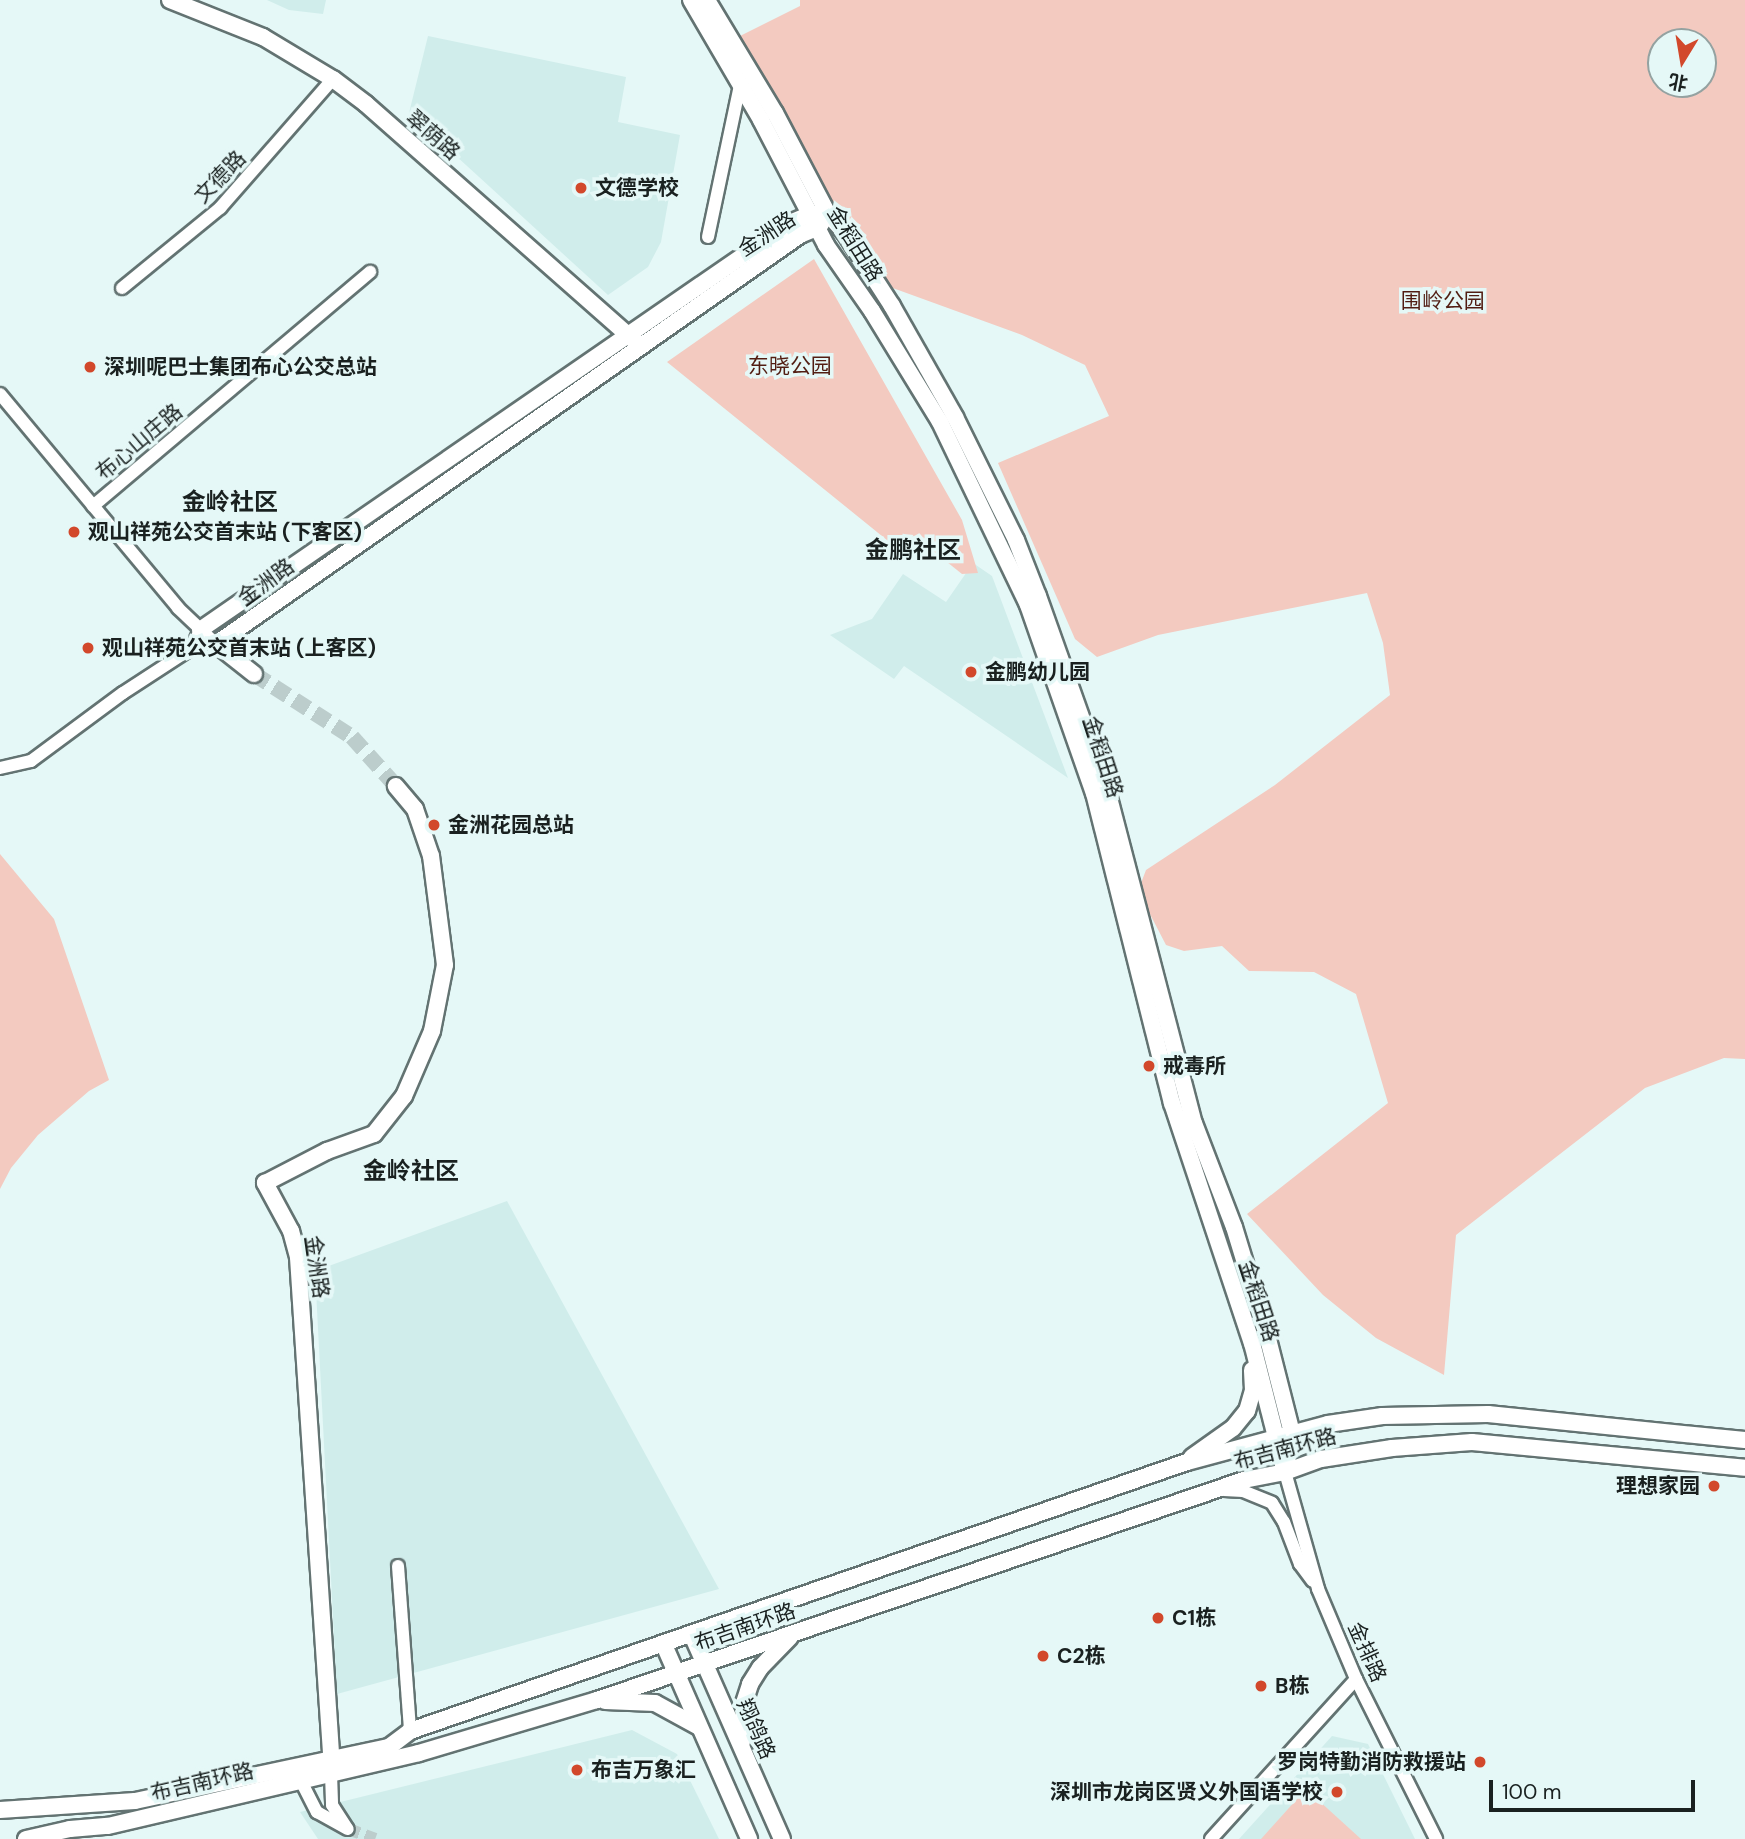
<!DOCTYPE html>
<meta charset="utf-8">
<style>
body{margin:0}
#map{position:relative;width:1745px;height:1839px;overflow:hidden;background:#e5f8f7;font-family:"DM Sans","Noto Sans SC",sans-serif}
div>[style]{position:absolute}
.built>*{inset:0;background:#d0edeb}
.green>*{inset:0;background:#f3cac0}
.minor-tunnel>*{height:12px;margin-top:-6px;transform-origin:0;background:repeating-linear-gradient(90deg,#bccdcc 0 12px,transparent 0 18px)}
.tertiary-tunnel>*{height:16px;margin-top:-8px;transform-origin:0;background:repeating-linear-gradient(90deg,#bccdcc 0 16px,transparent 0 24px)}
.roads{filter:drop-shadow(2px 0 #637372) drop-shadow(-2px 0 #637372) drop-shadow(0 2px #637372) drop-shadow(0 -2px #637372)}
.minor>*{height:12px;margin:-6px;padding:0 6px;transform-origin:6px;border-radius:6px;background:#fff}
.tertiary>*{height:16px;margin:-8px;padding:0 8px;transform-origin:8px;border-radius:8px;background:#fff}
.dots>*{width:19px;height:19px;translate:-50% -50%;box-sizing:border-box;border:4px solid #e5f8f7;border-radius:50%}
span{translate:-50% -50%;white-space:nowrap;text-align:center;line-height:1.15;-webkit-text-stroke:7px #e5f8f7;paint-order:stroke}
.street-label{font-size:21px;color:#1a2120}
.poi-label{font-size:21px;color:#1a2120;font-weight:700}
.left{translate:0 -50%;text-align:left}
.right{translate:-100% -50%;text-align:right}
.park-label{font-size:21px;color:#511d12}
.quarter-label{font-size:24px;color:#1a2120;font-weight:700}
.north{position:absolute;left:1647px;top:28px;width:70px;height:70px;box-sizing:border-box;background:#e5f8f7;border:2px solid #94a2a1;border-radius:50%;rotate:191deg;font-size:19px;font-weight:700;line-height:28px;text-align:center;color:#1a2120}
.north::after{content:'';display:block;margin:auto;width:24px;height:32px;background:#d2482b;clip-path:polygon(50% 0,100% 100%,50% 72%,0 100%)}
.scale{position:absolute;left:1489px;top:1780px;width:206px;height:32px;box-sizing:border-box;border:4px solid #1a2120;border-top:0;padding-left:9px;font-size:21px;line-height:24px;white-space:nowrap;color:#1a2120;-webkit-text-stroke:5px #e5f8f7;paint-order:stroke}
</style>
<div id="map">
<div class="built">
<div style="clip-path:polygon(267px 0,326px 0,323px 14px,289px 10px)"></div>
<div style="clip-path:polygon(428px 36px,626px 77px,618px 122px,680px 135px,661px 242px,648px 267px,608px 295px,409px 113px)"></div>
<div style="clip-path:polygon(973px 563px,992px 576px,1068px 778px,904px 666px,894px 679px,830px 635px,872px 619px,903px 574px,946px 602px)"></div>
<div style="clip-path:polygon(507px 1201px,719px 1589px,337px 1694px,315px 1271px)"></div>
<div style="clip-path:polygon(632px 1730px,677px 1754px,719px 1839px,318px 1839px,300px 1812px)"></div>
<div style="clip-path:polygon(1332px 1736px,1368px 1744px,1415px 1839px,1239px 1839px)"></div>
</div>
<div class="green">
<div style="clip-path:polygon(evenodd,800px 0,1745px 0,1745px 1059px,1724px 1058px,1645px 1088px,1456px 1235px,1444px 1375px,1376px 1338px,1323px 1295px,1247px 1214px,1388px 1103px,1356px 994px,1314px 972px,1249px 971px,1222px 946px,1184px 951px,1166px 945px,1138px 891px,1146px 870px,1275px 785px,1390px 695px,1383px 643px,1367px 593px,1158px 635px,1097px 657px,1075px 639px,998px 463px,1109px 416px,1085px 365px,1022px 335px,890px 287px,803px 163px,732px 40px,800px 6px,800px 0,1661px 42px,1703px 42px,1703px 84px,1661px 84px,1661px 42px)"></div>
<div style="clip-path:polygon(814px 259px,962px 520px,978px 573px,962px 574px,917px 538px,898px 549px,667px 362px)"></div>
<div style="clip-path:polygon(0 854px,54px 919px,109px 1080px,89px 1091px,38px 1135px,11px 1168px,0 1189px)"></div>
<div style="clip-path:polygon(1306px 1789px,1361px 1839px,1261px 1839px)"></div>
</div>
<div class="minor-tunnel">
<div style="left:348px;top:1829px;width:29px;rotate:20deg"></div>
</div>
<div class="tertiary-tunnel">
<div style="left:254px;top:674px;width:117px;rotate:32.7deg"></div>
<div style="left:352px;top:737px;width:66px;rotate:48.1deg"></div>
</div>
<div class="roads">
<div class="minor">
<div style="left:708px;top:237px;width:159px;rotate:-78.1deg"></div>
<div style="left:122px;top:288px;width:127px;rotate:-39.2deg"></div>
<div style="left:220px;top:208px;width:171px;rotate:-48.8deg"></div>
<div style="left:0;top:394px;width:278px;rotate:50.2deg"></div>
<div style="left:178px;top:608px;width:52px;rotate:43.5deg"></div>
<div style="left:93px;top:506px;width:363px;rotate:-40.2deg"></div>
<div style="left:0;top:768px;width:32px;rotate:-13deg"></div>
<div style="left:31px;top:761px;width:114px;rotate:-36.5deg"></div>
<div style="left:123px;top:693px;width:82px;rotate:-33.1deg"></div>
<div style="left:192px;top:648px;width:20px;rotate:-66deg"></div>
<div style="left:1285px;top:1472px;width:122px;rotate:74.2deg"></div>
<div style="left:1318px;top:1589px;width:98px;rotate:67.1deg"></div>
<div style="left:1356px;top:1679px;width:179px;rotate:63.4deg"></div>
<div style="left:1224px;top:1490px;width:19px;rotate:3deg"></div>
<div style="left:1243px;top:1491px;width:31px;rotate:22deg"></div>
<div style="left:1272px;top:1503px;width:22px;rotate:58deg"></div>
<div style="left:1284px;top:1522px;width:45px;rotate:69.1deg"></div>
<div style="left:1300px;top:1564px;width:21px;rotate:53deg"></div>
<div style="left:398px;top:1566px;width:165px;rotate:85.8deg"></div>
<div style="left:331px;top:1774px;width:31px;rotate:88deg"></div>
<div style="left:332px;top:1805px;width:27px;rotate:57deg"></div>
<div style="left:301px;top:1781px;width:35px;rotate:63deg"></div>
<div style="left:317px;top:1812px;width:35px;rotate:29deg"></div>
<div style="left:1211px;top:1839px;width:216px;rotate:-47.8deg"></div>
</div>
<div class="tertiary">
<div style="left:170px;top:0;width:100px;rotate:21.7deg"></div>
<div style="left:263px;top:37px;width:82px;rotate:31deg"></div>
<div style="left:333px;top:79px;width:41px;rotate:37.1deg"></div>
<div style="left:366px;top:104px;width:359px;rotate:41.4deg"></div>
<div style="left:691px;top:0;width:139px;rotate:59.7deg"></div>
<div style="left:761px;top:120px;width:141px;rotate:62.5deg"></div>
<div style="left:826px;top:245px;width:80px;rotate:55.1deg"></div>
<div style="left:872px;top:311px;width:130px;rotate:58.5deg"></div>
<div style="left:940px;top:422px;width:203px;rotate:64.3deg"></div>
<div style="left:1028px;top:605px;width:199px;rotate:70.7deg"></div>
<div style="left:1094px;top:793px;width:320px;rotate:75.9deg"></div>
<div style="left:1172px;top:1103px;width:253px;rotate:71.6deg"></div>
<div style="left:1252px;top:1343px;width:133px;rotate:75.7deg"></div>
<div style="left:707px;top:0;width:132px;rotate:59deg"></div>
<div style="left:775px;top:113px;width:114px;rotate:62.3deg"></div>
<div style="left:828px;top:214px;width:25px;rotate:48deg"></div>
<div style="left:845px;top:233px;width:87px;rotate:57.2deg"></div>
<div style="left:892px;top:306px;width:128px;rotate:60.4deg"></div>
<div style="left:955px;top:417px;width:137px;rotate:63.6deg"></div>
<div style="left:1016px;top:540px;width:60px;rotate:68.6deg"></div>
<div style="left:1038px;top:596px;width:206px;rotate:70.4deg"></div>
<div style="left:1107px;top:790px;width:344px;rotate:75.4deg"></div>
<div style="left:1194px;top:1123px;width:111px;rotate:69deg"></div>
<div style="left:1234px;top:1227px;width:113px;rotate:73deg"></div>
<div style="left:1267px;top:1335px;width:101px;rotate:75.7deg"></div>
<div style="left:1292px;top:1433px;width:35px;rotate:100deg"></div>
<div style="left:200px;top:630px;width:719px;rotate:-34.57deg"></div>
<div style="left:792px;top:222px;width:21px;rotate:-23deg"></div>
<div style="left:811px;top:214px;width:11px"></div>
<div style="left:254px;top:674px;width:48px;rotate:-141.7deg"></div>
<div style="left:216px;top:644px;width:713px;rotate:-35.01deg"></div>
<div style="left:800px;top:235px;width:21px;rotate:-23deg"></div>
<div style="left:819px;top:227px;width:9px;rotate:-58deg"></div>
<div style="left:1192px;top:1457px;width:50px;rotate:-35.3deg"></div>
<div style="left:1233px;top:1428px;width:22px;rotate:-51deg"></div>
<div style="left:1247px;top:1411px;width:22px;rotate:-74deg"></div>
<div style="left:1253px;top:1390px;width:20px;rotate:-93deg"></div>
<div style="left:692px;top:1635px;width:223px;rotate:66.2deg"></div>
<div style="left:664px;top:1645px;width:212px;rotate:66.3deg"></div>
<div style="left:605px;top:1701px;width:50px;rotate:2.3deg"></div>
<div style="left:655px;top:1703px;width:50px;rotate:28.6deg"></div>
<div style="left:742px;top:1742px;width:39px;rotate:-87deg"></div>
<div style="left:744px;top:1703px;width:20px;rotate:-72deg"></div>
<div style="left:750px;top:1684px;width:19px;rotate:-58deg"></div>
<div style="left:760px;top:1668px;width:43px;rotate:-45.9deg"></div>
<div style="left:332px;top:1768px;width:512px;rotate:-93.81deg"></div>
<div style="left:298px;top:1257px;width:27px;rotate:-105deg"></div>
<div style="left:291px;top:1231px;width:55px;rotate:-118.4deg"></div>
<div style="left:265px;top:1183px;width:70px;rotate:-27.3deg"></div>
<div style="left:327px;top:1151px;width:50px;rotate:-19.9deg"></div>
<div style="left:374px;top:1134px;width:48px;rotate:-51.7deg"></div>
<div style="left:404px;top:1096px;width:71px;rotate:-66.7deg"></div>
<div style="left:432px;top:1031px;width:67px;rotate:-78.9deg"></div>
<div style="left:445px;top:965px;width:110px;rotate:-97.3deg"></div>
<div style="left:431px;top:856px;width:50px;rotate:-108.8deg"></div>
<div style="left:415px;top:809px;width:30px;rotate:-130deg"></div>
<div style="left:0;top:1810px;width:135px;rotate:-3.8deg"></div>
<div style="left:135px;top:1801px;width:260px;rotate:-12deg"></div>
<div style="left:389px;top:1747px;width:26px;rotate:-37deg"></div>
<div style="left:410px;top:1731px;width:822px;rotate:-19.1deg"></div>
<div style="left:1187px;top:1462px;width:146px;rotate:-15.1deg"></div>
<div style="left:1328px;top:1424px;width:55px;rotate:-8.4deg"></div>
<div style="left:1382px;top:1416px;width:106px;rotate:-1.1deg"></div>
<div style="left:1488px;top:1414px;width:258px;rotate:5.8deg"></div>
<div style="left:26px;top:1839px;width:45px;rotate:-12.8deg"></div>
<div style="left:70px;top:1829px;width:38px;rotate:-5deg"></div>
<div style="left:108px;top:1826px;width:319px;rotate:-13.2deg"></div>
<div style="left:419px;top:1753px;width:186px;rotate:-16.6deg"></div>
<div style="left:597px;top:1700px;width:683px;rotate:-18.78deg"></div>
<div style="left:1244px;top:1480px;width:42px;rotate:-11deg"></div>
<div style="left:1285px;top:1472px;width:38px;rotate:-20deg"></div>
<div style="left:1321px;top:1459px;width:72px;rotate:-8.8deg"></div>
<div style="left:1392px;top:1448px;width:80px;rotate:-4.3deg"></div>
<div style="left:1472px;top:1442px;width:274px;rotate:5.4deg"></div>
</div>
</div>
<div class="dots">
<div style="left:581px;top:188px;background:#d2482b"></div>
<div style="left:90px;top:367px;background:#d2482b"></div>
<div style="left:74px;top:532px;background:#d2482b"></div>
<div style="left:88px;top:648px;background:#d2482b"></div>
<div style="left:971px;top:672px;background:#d2482b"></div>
<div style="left:434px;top:825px;background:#d2482b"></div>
<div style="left:1149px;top:1066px;background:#d2482b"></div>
<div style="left:1714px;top:1486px;background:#d2482b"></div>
<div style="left:1158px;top:1618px;background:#d2482b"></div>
<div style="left:1043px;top:1656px;background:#d2482b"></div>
<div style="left:1261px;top:1686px;background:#d2482b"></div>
<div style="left:1480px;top:1762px;background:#d2482b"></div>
<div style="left:577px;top:1770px;background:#d2482b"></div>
<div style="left:1337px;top:1792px;background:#d2482b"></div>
</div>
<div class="street-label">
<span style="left:433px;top:135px;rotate:41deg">翠荫路</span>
<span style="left:220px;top:177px;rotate:-46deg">文德路</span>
<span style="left:767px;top:234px;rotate:-33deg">金洲路</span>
<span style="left:855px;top:244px;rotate:58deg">金稻田路</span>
<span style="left:139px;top:442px;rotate:-40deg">布心山庄路</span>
<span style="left:266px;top:582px;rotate:-36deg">金洲路</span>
<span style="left:1103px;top:757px;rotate:72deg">金稻田路</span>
<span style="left:317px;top:1267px;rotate:82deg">金洲路</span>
<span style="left:1259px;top:1301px;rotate:72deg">金稻田路</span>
<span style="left:1285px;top:1449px;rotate:-15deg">布吉南环路</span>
<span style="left:745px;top:1627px;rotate:-19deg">布吉南环路</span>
<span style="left:1367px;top:1652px;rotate:66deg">金排路</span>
<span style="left:756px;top:1729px;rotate:66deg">翔鸽路</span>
<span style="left:202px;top:1782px;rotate:-13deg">布吉南环路</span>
</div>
<div class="poi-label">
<span class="left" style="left:595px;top:188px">文德学校</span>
<span class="left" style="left:104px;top:367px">深圳呢巴士集团布心公交总站</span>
<span class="left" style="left:88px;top:532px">观山祥苑公交首末站 (下客区)</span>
<span class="left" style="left:102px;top:648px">观山祥苑公交首末站 (上客区)</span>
<span class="left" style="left:985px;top:672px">金鹏幼儿园</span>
<span class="left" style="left:448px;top:825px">金洲花园总站</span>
<span class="left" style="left:1163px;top:1066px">戒毒所</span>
<span class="right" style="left:1700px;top:1486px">理想家园</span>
<span class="left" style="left:1172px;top:1618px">C1栋</span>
<span class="left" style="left:1057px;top:1656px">C2栋</span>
<span class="left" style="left:1275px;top:1686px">B栋</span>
<span class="right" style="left:1466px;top:1762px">罗岗特勤消防救援站</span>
<span class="left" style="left:591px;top:1770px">布吉万象汇</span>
<span class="right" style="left:1323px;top:1792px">深圳市龙岗区贤义外国语学校</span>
</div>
<div class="park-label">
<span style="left:1443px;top:301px">围岭公园</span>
<span style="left:790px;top:366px">东晓公园</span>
</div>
<div class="quarter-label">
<span style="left:230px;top:502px">金岭社区</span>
<span style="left:913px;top:550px">金鹏社区</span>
<span style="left:411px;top:1171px">金岭社区</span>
</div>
<div class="north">北</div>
<div class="scale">100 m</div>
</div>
